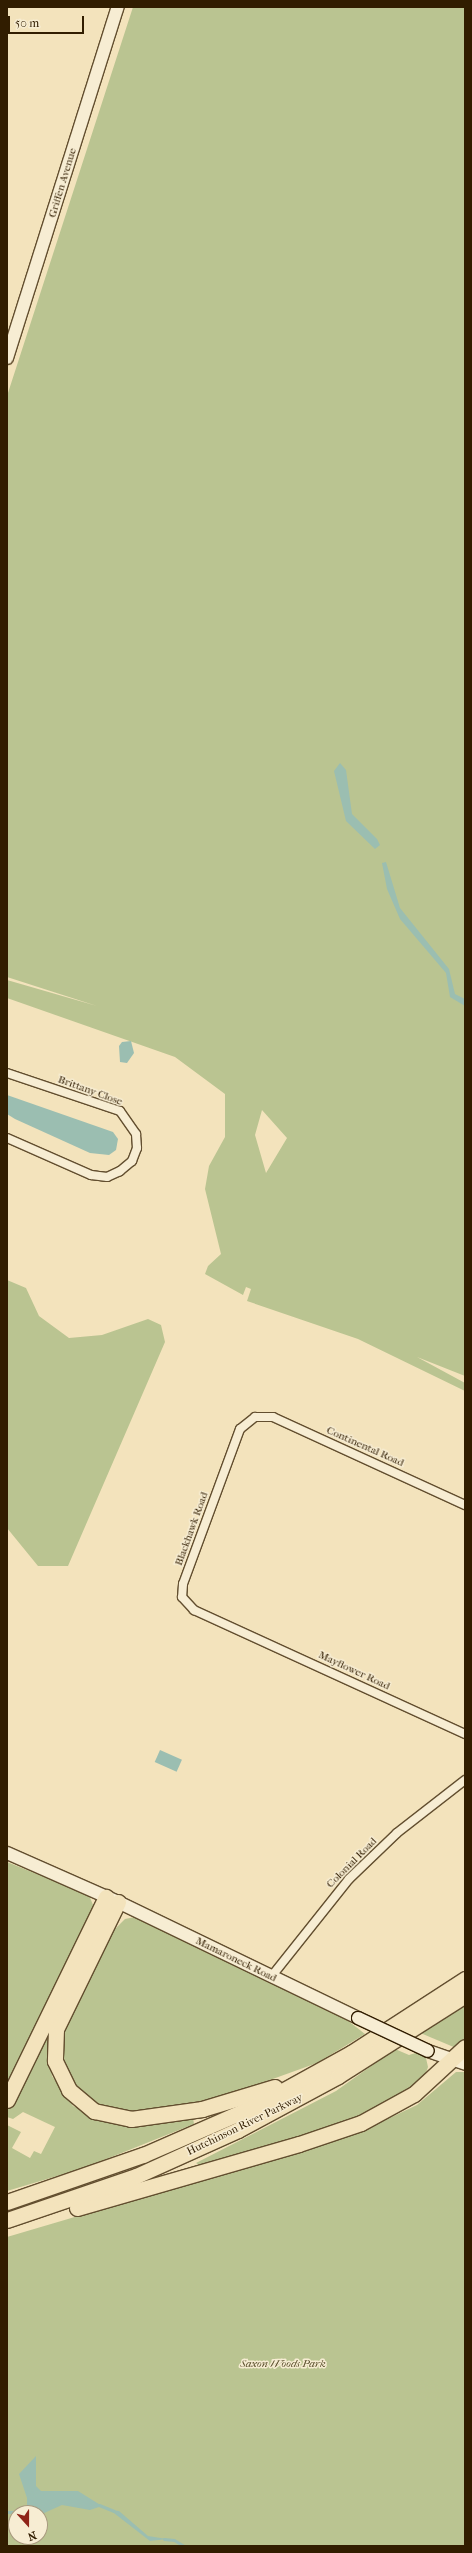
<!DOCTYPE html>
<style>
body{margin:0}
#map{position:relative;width:472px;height:2553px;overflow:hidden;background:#f3e3bc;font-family:"IM FELL French Canon",serif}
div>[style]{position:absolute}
.green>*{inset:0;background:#bac491}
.water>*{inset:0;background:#9bbeb1;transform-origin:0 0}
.stream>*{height:3px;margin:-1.5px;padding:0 1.5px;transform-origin:1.5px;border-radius:1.5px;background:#9bbeb1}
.roads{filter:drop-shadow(1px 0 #624e2f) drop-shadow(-1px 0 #624e2f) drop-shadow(0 1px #624e2f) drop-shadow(0 -1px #624e2f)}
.street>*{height:8px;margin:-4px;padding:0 4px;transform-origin:4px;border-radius:4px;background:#f7edd3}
.secondary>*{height:12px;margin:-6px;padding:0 6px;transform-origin:6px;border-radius:6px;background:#f7edd3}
.highway>*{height:15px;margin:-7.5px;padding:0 7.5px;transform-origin:7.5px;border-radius:7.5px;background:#f3e3bc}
.bridges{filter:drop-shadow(1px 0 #311d00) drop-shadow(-1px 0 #311d00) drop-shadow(0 1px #311d00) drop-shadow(0 -1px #311d00)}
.secondary-bridge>*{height:12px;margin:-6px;padding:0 6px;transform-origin:6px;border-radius:6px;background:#f7edd3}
span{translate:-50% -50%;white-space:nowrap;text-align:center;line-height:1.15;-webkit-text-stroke:3px #f7edd3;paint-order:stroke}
.street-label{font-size:11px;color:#311d00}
.park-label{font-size:11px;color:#5a4f2c;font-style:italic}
.frame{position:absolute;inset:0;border:8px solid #311d00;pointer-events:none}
.north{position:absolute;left:8px;top:2505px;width:40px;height:40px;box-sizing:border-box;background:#f7edd3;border:1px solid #a89a7f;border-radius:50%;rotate:159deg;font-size:11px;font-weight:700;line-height:16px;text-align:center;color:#311d00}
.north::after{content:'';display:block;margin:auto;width:14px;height:18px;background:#8f2418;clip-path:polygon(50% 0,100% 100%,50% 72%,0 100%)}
.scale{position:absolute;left:8px;top:16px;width:76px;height:18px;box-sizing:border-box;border:2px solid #311d00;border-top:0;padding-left:5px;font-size:12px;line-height:14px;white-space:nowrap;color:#311d00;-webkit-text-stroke:3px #f7edd3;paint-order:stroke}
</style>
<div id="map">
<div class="green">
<div style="clip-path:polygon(evenodd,133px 7px,465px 7px,465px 1376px,417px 1357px,465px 1383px,465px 1391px,358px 1339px,247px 1301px,251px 1289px,246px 1287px,243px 1295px,205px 1274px,208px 1266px,221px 1254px,205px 1189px,209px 1166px,225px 1137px,225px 1094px,175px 1057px,7px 998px,7px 980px,97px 1006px,7px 977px,7px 396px,133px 7px,262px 1110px,287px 1138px,266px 1173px,255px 1135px,262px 1110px)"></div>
<div style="clip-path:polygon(7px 1280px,26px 1288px,39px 1316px,69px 1338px,102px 1335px,148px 1319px,161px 1325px,165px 1342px,68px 1566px,38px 1566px,7px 1528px)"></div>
<div style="clip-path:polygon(7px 1862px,89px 1895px,93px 1905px,92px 1917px,7px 2089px)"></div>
<div style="clip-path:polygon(135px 1917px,347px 2020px,365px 2034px,317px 2063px,228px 2095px,160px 2110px,105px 2111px,79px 2096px,65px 2072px,60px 2033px,113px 1931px,125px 1919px)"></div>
<div style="clip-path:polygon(465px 2003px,465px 2039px,456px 2048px,418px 2032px)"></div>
<div style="clip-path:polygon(43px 2035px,48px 2036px,52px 2076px,73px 2106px,105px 2121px,119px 2124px,193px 2118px,194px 2124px,84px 2168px,7px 2191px,7px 2125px,21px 2132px,12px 2148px,30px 2158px,34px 2151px,41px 2154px,55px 2127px,23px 2112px,13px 2119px,7px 2117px,7px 2110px)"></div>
<div style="clip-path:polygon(395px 2049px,409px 2055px,419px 2052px,426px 2058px,428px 2067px,425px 2076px,415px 2085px,375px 2110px,318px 2135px,244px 2155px,199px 2165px,196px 2163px,336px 2091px)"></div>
<div style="clip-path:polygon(evenodd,456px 2072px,465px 2072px,465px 2546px,7px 2546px,7px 2237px,356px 2134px,417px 2105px,456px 2072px,16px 2513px,40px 2513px,40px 2537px,16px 2537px,16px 2513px)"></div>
</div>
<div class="water">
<div style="clip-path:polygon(340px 763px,346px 770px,352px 814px,377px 839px,380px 845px,375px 849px,346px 821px,334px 771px)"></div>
<div style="clip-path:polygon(386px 862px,400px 908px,449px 969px,455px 994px,465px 999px,465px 1006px,450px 997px,446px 973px,400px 919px,387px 889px,382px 863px)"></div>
<div style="clip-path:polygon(131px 1041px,134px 1053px,127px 1063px,120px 1062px,119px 1046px,122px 1042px)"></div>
<div style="clip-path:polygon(7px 1095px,113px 1132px,118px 1139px,116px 1150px,109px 1155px,90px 1153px,15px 1119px,7px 1114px)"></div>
<div style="left:160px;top:1750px;width:24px;height:13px;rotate:24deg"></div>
<div style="clip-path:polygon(36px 2456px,36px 2486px,41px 2491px,78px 2491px,102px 2506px,90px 2510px,62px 2505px,42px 2514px,21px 2513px,27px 2507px,27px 2498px,19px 2474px)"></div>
<div style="clip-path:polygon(110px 2510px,119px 2511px,148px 2536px,167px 2539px,150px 2541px)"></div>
</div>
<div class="stream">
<div style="left:99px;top:2505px;width:16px;rotate:22deg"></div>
<div style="left:7px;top:2512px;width:16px"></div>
<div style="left:164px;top:2539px;width:10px;rotate:6deg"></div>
<div style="left:174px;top:2540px;width:12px;rotate:31deg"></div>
</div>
<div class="roads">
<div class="street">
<div style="left:7px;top:1073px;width:119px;rotate:18.6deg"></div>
<div style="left:120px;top:1111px;width:28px;rotate:55deg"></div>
<div style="left:136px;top:1134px;width:14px;rotate:86deg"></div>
<div style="left:137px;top:1148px;width:14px;rotate:111deg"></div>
<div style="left:132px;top:1161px;width:16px;rotate:140deg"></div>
<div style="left:120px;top:1171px;width:14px;rotate:155deg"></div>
<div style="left:107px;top:1177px;width:16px;rotate:-173deg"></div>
<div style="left:91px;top:1175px;width:92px;rotate:-156.2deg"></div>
<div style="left:465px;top:1505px;width:211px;rotate:-155.4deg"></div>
<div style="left:273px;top:1417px;width:18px;rotate:180deg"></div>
<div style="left:255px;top:1417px;width:19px;rotate:141deg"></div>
<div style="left:240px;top:1429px;width:165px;rotate:110.2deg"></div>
<div style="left:183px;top:1584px;width:13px;rotate:94deg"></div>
<div style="left:182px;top:1597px;width:18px;rotate:47deg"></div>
<div style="left:194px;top:1610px;width:298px;rotate:24.6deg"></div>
<div style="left:271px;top:1977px;width:125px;rotate:-51.5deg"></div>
<div style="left:349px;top:1879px;width:66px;rotate:-43.8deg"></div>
<div style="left:397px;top:1833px;width:86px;rotate:-37.9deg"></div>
</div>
<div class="secondary">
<div style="left:7px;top:358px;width:368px;rotate:-72.5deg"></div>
<div style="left:7px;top:1853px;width:121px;rotate:23.8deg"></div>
<div style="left:118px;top:1902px;width:267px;rotate:25.8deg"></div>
<div style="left:428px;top:2051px;width:39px;rotate:19deg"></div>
</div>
<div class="highway">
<div style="left:118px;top:1902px;width:141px;rotate:116deg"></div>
<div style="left:56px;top:2029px;width:32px;rotate:92deg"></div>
<div style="left:55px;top:2061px;width:32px;rotate:64deg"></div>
<div style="left:69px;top:2090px;width:33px;rotate:40deg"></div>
<div style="left:94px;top:2111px;width:38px;rotate:12deg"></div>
<div style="left:131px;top:2119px;width:72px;rotate:-8deg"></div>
<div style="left:202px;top:2109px;width:76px;rotate:-16.8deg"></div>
<div style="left:7px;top:2100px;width:226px;rotate:-64deg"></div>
<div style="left:7px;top:2202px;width:144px;rotate:-19.1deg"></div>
<div style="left:143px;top:2155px;width:122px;rotate:-23.6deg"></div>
<div style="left:255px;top:2106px;width:110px;rotate:-28.9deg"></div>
<div style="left:351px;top:2053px;width:136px;rotate:-33deg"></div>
<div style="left:77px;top:2208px;width:231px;rotate:-16.1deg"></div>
<div style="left:299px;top:2144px;width:65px;rotate:-18.7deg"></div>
<div style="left:361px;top:2123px;width:60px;rotate:-28.7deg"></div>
<div style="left:414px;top:2094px;width:69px;rotate:-42.7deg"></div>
<div style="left:7px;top:2220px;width:136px;rotate:-18.8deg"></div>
<div style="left:136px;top:2176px;width:112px;rotate:-24.3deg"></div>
<div style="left:238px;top:2130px;width:114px;rotate:-28.4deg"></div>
<div style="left:338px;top:2076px;width:151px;rotate:-32.5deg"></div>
</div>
</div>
<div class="bridges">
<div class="secondary-bridge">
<div style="left:358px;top:2018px;width:77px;rotate:25.2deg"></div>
</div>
</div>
<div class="street-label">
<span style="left:63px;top:183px;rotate:-73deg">Griffen Avenue</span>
<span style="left:90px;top:1091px;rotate:20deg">Brittany Close</span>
<span style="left:365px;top:1447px;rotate:24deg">Continental Road</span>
<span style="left:192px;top:1529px;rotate:-70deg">Blackhawk Road</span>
<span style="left:354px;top:1671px;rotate:25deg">Mayflower Road</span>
<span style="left:352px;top:1863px;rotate:-45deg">Colonial Road</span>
<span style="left:236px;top:1960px;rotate:26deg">Mamaroneck Road</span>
<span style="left:245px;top:2125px;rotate:-26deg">Hutchinson River Parkway</span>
</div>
<div class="park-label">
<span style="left:283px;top:2364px">Saxon Woods Park</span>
</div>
<div class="frame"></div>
<div class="north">N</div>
<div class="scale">50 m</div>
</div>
